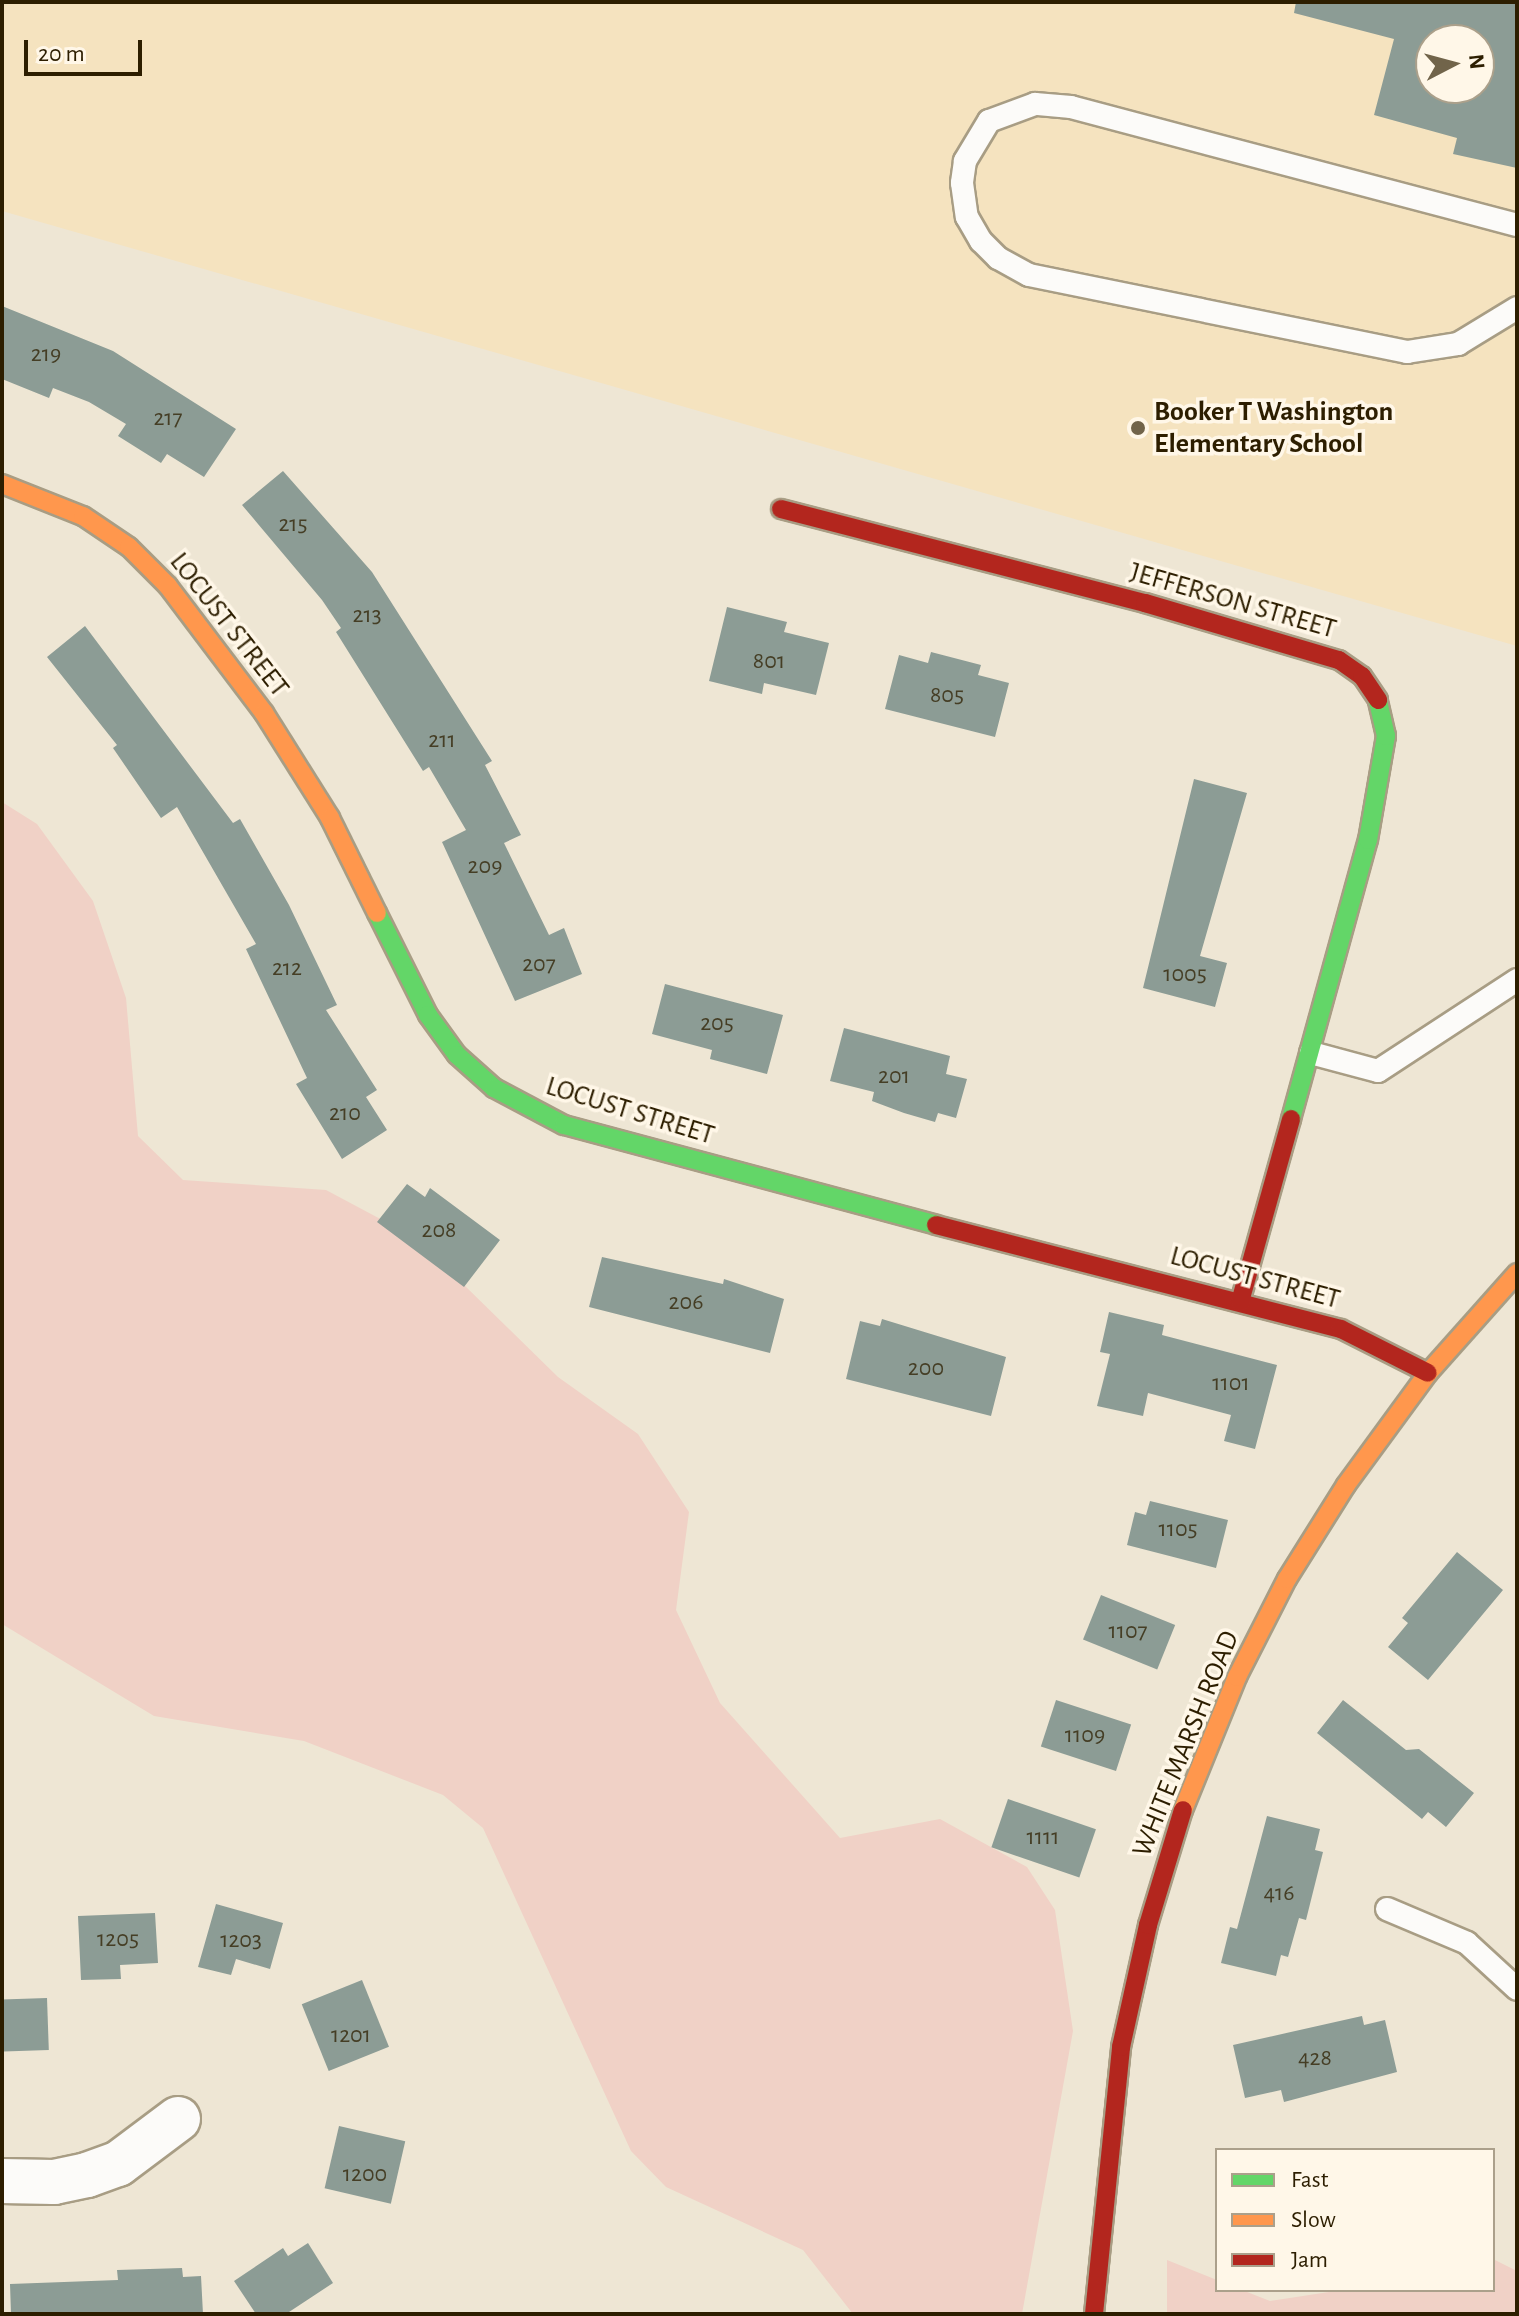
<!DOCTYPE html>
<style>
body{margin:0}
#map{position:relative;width:1519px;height:2316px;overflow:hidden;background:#eee6d4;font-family:"Alegreya Sans",sans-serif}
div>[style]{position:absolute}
.built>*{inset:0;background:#f5e3bf}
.green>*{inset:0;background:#f0d1c6}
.building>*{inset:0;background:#8c9c95;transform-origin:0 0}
.roads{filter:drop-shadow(2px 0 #a89d84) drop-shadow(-2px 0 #a89d84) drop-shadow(0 2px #a89d84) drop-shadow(0 -2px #a89d84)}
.lane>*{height:22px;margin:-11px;padding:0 11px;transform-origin:11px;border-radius:11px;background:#fcfbf9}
.street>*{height:44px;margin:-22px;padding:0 22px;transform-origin:22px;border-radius:22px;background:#fcfbf9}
.fast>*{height:18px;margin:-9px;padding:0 9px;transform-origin:9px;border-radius:9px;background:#63d668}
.slow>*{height:18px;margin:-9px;padding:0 9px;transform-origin:9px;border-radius:9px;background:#ff974d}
.jam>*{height:18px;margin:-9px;padding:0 9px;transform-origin:9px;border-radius:9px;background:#b3261e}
.dots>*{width:22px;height:22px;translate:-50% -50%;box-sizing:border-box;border:4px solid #fff7e8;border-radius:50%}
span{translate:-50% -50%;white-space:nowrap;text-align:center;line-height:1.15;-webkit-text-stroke:7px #fff7e8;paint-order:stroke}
.number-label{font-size:24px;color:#453e25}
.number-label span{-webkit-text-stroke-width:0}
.poi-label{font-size:28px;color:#2d1e00;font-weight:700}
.left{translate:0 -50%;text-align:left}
.street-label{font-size:28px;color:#2d1e00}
.frame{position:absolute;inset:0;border:4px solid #2d1e00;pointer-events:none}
.legend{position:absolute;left:1215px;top:2148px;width:280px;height:144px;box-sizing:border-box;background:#fff7e8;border:2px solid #aba08b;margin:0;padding:10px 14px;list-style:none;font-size:24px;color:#2d1e00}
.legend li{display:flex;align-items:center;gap:16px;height:40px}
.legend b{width:40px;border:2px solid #aba08b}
.north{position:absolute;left:1415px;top:24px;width:80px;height:80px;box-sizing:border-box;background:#fff7e8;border:2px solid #aba08b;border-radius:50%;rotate:84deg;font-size:22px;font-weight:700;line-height:32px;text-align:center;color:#2d1e00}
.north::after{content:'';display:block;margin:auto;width:28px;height:36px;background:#71644a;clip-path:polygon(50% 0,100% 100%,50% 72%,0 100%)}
.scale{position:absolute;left:24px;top:40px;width:118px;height:36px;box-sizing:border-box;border:4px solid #2d1e00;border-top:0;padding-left:10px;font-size:24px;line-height:28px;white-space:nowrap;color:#2d1e00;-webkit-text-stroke:6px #fff7e8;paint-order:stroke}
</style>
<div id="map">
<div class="built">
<div style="clip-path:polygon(evenodd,2px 2px,1517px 2px,1517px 646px,2px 211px,2px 2px,1431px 40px,1479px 40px,1479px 88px,1431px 88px,1431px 40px)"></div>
</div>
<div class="green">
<div style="clip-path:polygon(2px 802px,37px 824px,93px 901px,126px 998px,138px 1136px,183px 1180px,326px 1190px,416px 1238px,558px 1377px,638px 1434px,689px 1512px,676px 1610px,720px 1703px,840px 1838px,940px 1819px,1027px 1867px,1055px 1910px,1073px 2031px,1022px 2314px,853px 2314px,803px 2250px,666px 2187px,631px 2151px,483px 1828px,443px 1795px,304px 1741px,154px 1716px,2px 1624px)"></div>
<div style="clip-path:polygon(1493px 2259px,1517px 2271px,1517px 2314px,1167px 2314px,1167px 2260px,1217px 2280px,1217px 2290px,1242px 2290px,1270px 2301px,1342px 2290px,1493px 2290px)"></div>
</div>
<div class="building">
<div style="clip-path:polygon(evenodd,1296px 2px,1517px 2px,1517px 168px,1453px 154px,1457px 138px,1374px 115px,1394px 39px,1294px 13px,1296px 2px,1431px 40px,1479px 40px,1479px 88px,1431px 88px,1431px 40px)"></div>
<div style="clip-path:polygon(2px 306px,113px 351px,236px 429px,204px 477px,167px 454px,161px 463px,118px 436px,126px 424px,89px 402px,53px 388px,49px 398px,2px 379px)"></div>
<div style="clip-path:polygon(283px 471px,372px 572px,492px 761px,485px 765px,521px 835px,504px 843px,549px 935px,564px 928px,582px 974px,515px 1001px,442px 842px,466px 830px,429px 767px,423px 771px,336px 632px,341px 628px,322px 600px,242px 505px)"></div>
<div style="clip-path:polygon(727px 607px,787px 622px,784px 632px,829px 643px,816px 695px,764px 683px,762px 694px,709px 681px)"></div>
<div style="clip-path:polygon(85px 626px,233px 823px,240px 819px,289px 905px,337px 1005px,326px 1010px,377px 1090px,366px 1097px,387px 1130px,342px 1159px,296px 1084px,307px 1078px,246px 949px,256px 944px,177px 807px,161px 818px,113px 748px,117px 745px,47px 657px)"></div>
<div style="clip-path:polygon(931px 652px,981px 665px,978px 675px,1009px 683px,995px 737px,885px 709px,899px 655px,928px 663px)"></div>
<div style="clip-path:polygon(1194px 779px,1247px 793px,1200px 956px,1227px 963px,1215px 1007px,1143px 988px)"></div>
<div style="clip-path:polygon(665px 984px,783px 1015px,767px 1074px,710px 1059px,712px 1050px,652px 1034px)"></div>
<div style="clip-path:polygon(844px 1028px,950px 1056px,946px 1074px,967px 1079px,956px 1118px,938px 1113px,935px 1122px,904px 1113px,872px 1101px,874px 1092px,830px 1081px)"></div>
<div style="clip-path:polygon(407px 1184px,425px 1197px,430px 1188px,500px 1240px,464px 1287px,377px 1222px)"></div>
<div style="clip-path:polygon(602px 1257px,723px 1284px,724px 1279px,784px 1299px,770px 1353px,589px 1307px)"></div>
<div style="clip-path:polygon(1109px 1312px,1164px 1325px,1162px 1335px,1277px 1365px,1255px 1449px,1224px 1441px,1231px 1415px,1148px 1393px,1143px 1416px,1097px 1406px,1110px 1354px,1100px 1352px)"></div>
<div style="clip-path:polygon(882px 1319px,1006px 1357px,991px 1416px,846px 1379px,860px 1321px,880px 1326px)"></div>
<div style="clip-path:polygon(1150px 1501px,1228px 1520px,1216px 1568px,1127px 1545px,1135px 1512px,1146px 1515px)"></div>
<div style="clip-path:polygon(1457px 1552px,1503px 1590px,1428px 1680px,1388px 1647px,1408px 1623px,1402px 1618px)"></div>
<div style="left:1101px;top:1595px;width:80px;height:48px;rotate:22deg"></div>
<div style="left:1056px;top:1700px;width:79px;height:49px;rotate:18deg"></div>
<div style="clip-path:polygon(1343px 1700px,1406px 1750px,1419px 1749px,1474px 1793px,1446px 1827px,1428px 1812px,1422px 1819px,1317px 1733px)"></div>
<div style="left:1008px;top:1799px;width:93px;height:51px;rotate:19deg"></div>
<div style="clip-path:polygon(1267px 1816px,1320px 1829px,1315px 1850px,1323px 1852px,1306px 1920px,1299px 1918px,1288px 1957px,1281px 1955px,1276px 1976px,1221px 1963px,1230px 1927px,1237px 1929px)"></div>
<div style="clip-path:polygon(216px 1904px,283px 1923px,270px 1969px,236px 1959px,231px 1975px,198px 1967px)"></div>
<div style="clip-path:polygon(155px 1913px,158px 1963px,120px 1965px,121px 1979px,81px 1980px,78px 1916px)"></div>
<div style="left:362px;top:1980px;width:72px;height:65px;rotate:68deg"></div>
<div style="left:47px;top:1998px;width:52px;height:45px;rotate:88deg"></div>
<div style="clip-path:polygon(1362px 2016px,1364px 2025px,1385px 2020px,1397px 2072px,1284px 2102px,1281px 2090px,1245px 2098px,1233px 2045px)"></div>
<div style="left:339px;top:2126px;width:68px;height:64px;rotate:13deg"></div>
<div style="clip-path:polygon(308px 2243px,333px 2283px,286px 2314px,256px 2314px,234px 2281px,283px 2248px,288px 2256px)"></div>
<div style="clip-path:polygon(182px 2268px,183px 2277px,201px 2276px,203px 2314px,11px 2314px,10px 2284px,118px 2280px,117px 2270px)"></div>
</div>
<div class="roads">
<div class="lane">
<div style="left:1517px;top:225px;width:461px;rotate:-165.2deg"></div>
<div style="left:1071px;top:107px;width:36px;rotate:-175deg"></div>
<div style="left:1035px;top:104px;width:49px;rotate:159.7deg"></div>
<div style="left:989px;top:121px;width:47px;rotate:121deg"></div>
<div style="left:965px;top:161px;width:22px;rotate:98deg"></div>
<div style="left:962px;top:183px;width:34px;rotate:82deg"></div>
<div style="left:967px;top:217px;width:28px;rotate:60deg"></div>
<div style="left:981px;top:241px;width:24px;rotate:45deg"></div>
<div style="left:998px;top:258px;width:35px;rotate:29deg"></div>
<div style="left:1029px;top:275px;width:386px;rotate:11.5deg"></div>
<div style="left:1407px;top:352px;width:52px;rotate:-8.9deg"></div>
<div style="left:1458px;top:344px;width:69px;rotate:-31.4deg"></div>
<div style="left:1311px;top:1053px;width:69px;rotate:15deg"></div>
<div style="left:1378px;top:1071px;width:166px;rotate:-33.2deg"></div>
<div style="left:1387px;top:1909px;width:87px;rotate:23deg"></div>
<div style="left:1467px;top:1943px;width:68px;rotate:42.6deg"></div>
</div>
<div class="street">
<div style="left:2px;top:2181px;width:52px;rotate:1.1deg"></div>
<div style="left:54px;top:2182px;width:34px;rotate:-12deg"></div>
<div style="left:87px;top:2175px;width:33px;rotate:-20deg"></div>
<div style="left:118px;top:2164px;width:75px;rotate:-36.9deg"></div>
</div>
<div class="fast">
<div style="left:377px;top:913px;width:114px;rotate:63.4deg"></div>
<div style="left:428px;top:1015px;width:49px;rotate:54.1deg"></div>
<div style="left:457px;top:1055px;width:50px;rotate:41.7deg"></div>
<div style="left:494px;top:1088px;width:79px;rotate:27.9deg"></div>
<div style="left:564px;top:1125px;width:385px;rotate:15deg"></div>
<div style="left:1291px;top:1119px;width:289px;rotate:-74.6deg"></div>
<div style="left:1368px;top:840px;width:106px;rotate:-80.2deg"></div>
<div style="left:1386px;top:736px;width:37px;rotate:-103deg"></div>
</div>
<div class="slow">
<div style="left:2px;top:484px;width:87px;rotate:21.6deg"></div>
<div style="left:83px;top:516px;width:55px;rotate:34deg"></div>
<div style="left:129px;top:547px;width:55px;rotate:45deg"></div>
<div style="left:168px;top:586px;width:159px;rotate:52.9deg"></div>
<div style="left:264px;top:713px;width:124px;rotate:57.8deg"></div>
<div style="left:330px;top:818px;width:106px;rotate:63.7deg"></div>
<div style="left:1183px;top:1810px;width:144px;rotate:-67.9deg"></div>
<div style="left:1237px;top:1677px;width:110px;rotate:-63deg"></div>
<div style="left:1287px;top:1579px;width:111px;rotate:-57.9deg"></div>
<div style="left:1346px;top:1485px;width:139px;rotate:-53.8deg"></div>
<div style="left:1428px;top:1373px;width:134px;rotate:-48.3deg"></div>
</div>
<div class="jam">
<div style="left:781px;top:509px;width:376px;rotate:14.5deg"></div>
<div style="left:1145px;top:603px;width:202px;rotate:16.4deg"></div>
<div style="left:1339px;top:660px;width:28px;rotate:35deg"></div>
<div style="left:1362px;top:676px;width:29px;rotate:56deg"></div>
<div style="left:936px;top:1225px;width:418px;rotate:14.4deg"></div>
<div style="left:1341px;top:1329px;width:97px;rotate:26.8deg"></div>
<div style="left:1240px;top:1302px;width:190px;rotate:-74.4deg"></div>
<div style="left:1094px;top:2314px;width:268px;rotate:-84.2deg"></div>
<div style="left:1121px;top:2047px;width:125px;rotate:-77.5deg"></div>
<div style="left:1148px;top:1925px;width:120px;rotate:-73.1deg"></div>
</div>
</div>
<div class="dots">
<div style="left:1138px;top:428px;background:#71644a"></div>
</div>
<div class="number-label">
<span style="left:46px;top:355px">219</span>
<span style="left:168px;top:419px">217</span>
<span style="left:293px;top:525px">215</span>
<span style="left:367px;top:616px">213</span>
<span style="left:769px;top:662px">801</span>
<span style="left:947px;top:696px">805</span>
<span style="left:442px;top:741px">211</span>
<span style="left:485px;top:867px">209</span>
<span style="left:539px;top:965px">207</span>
<span style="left:287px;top:969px">212</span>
<span style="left:1185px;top:975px">1005</span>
<span style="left:717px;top:1024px">205</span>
<span style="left:894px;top:1077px">201</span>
<span style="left:345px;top:1114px">210</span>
<span style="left:439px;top:1231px">208</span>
<span style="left:686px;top:1303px">206</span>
<span style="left:926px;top:1369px">200</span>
<span style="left:1231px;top:1384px">1101</span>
<span style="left:1178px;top:1530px">1105</span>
<span style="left:1128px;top:1632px">1107</span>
<span style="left:1085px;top:1736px">1109</span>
<span style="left:1043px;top:1838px">1111</span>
<span style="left:1279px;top:1894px">416</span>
<span style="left:118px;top:1940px">1205</span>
<span style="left:241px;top:1941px">1203</span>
<span style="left:351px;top:2036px">1201</span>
<span style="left:1315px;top:2059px">428</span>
<span style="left:365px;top:2175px">1200</span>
</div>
<div class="poi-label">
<span class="left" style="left:1154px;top:428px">Booker T Washington<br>Elementary School</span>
</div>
<div class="street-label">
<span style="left:1233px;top:601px;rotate:16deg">JEFFERSON STREET</span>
<span style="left:229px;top:625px;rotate:52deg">LOCUST STREET</span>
<span style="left:630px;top:1111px;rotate:17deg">LOCUST STREET</span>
<span style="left:1255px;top:1278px;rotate:15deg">LOCUST STREET</span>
<span style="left:1186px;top:1744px;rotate:-68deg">WHITE MARSH ROAD</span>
</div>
<div class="frame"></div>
<ul class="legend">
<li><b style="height:10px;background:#63d668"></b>Fast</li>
<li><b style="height:10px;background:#ff974d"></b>Slow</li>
<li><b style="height:10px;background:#b3261e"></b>Jam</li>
</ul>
<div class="north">N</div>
<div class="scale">20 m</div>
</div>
